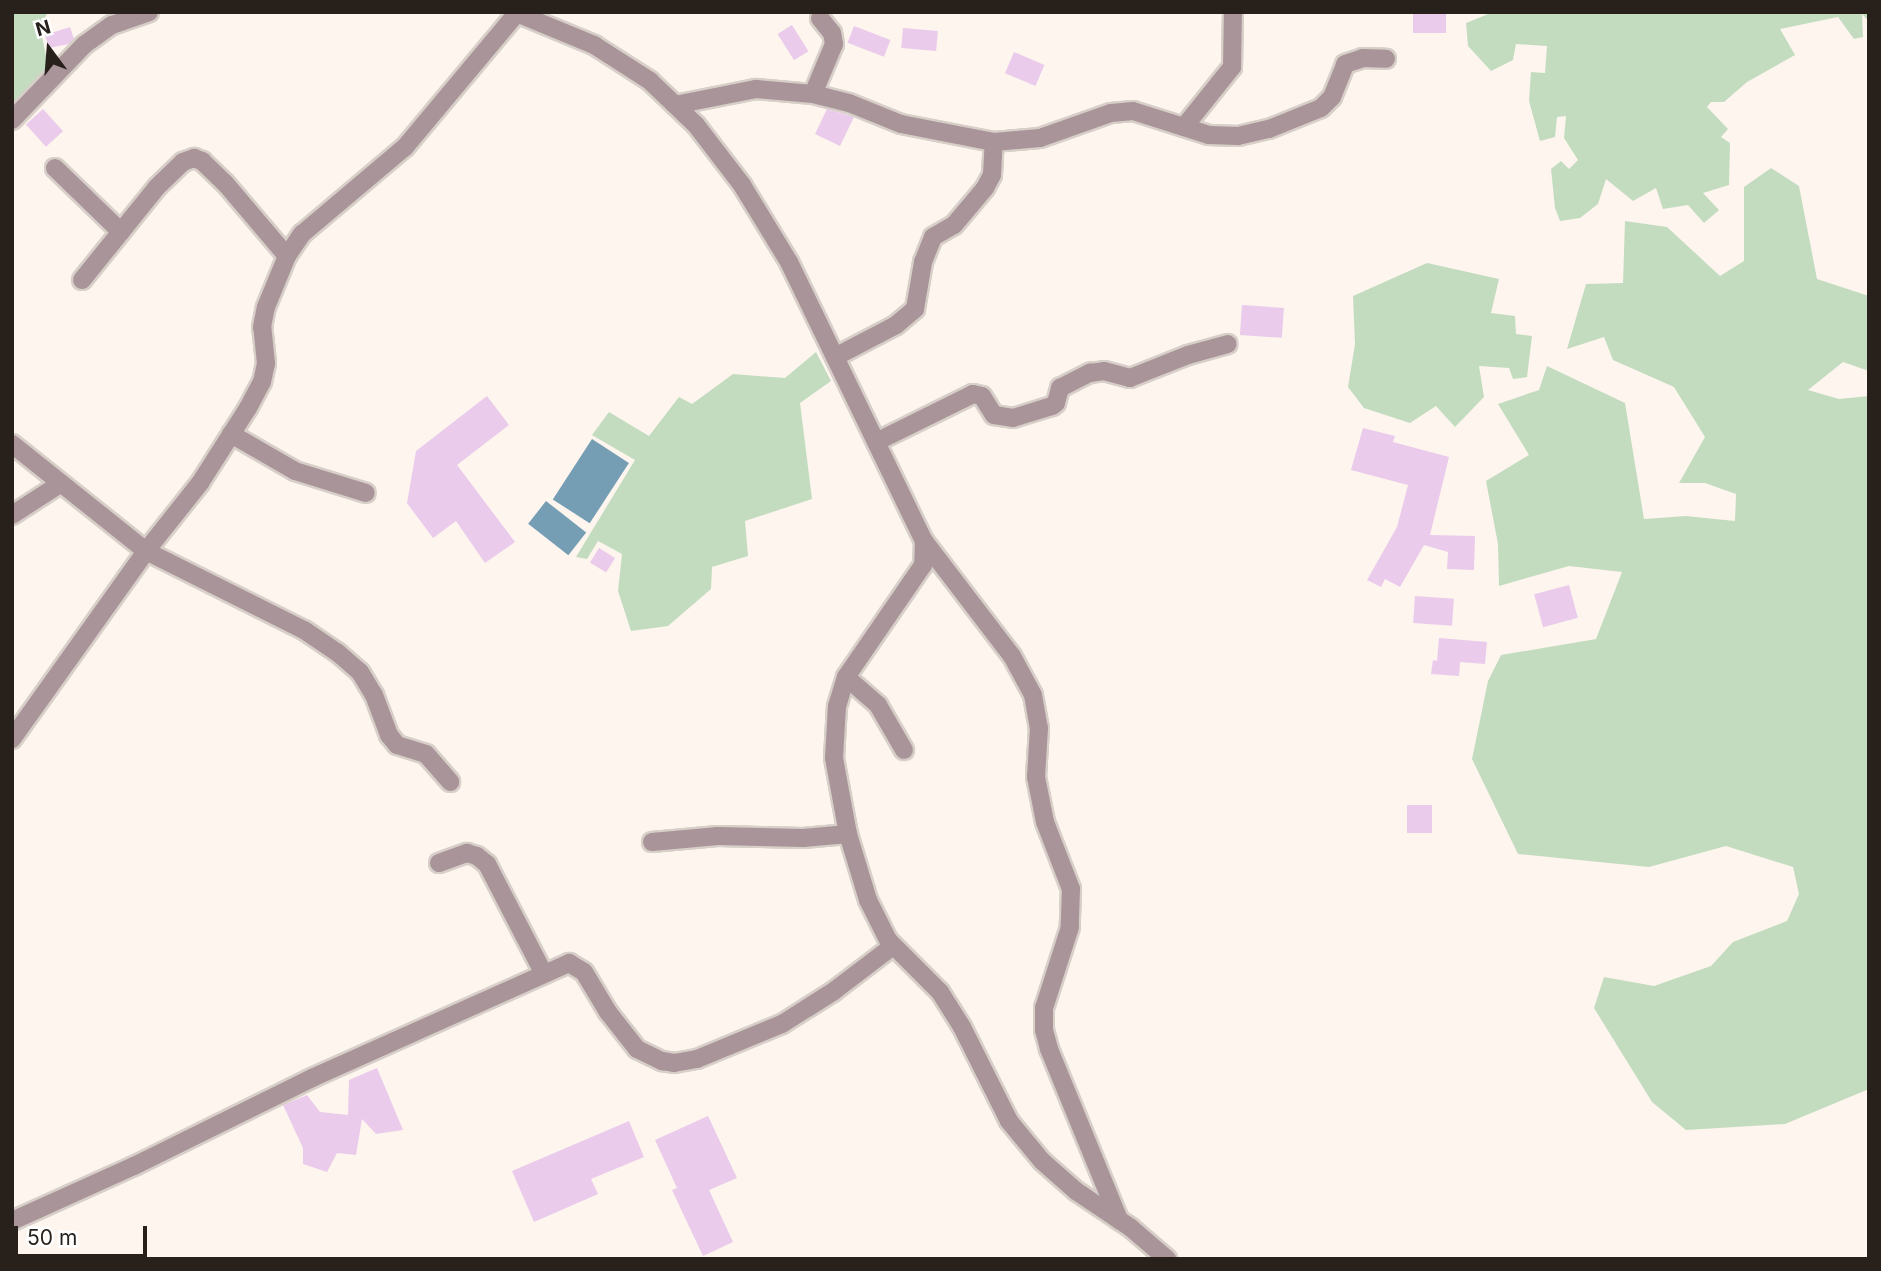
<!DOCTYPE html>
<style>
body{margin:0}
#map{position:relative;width:1881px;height:1271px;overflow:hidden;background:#fdf5ee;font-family:Inter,sans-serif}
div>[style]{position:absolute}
.green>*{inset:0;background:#c3dcbf}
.water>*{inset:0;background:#759db4;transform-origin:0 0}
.building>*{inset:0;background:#eacbec;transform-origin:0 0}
.roads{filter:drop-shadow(2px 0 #d7cfc8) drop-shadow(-2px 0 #d7cfc8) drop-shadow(0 2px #d7cfc8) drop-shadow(0 -2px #d7cfc8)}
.minor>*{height:18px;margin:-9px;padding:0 9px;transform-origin:9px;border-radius:9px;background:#a99499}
span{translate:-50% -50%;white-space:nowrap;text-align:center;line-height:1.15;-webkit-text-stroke:5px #fff;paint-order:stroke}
.frame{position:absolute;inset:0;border:14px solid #28211b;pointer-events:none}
.north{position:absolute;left:14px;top:14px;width:70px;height:70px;-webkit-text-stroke:5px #fff;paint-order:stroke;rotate:344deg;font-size:19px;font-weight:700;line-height:28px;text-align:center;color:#28211b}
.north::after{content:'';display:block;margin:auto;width:24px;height:32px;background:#28211b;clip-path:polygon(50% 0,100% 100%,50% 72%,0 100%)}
.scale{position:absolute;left:14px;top:1226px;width:133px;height:32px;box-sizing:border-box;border:4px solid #28211b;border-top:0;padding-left:9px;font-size:21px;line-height:24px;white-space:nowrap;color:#28211b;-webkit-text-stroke:5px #fff;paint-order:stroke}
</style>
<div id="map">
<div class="green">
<div style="clip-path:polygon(12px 12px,52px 12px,47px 14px,40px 27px,49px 70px,12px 107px)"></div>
<div style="clip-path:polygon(1493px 12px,1869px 12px,1869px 21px,1862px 14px,1863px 37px,1854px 39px,1838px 17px,1780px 29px,1795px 55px,1747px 82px,1724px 102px,1711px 102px,1707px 107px,1728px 129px,1721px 137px,1730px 143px,1729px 185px,1703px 193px,1719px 210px,1704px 223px,1688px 205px,1663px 209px,1656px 188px,1633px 201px,1606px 179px,1598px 204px,1580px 218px,1560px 221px,1555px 208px,1551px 169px,1561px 161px,1569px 169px,1578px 160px,1564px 138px,1566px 116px,1557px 117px,1555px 137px,1540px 141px,1529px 101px,1531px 72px,1545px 73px,1547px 46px,1516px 44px,1513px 60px,1491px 71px,1468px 46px,1466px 23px)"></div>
<div style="clip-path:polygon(1771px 168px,1799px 186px,1817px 279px,1869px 296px,1869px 371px,1843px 362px,1808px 390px,1839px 399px,1869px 396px,1869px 1089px,1785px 1124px,1686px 1130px,1652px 1102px,1594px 1008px,1604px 977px,1654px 986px,1711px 966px,1733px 942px,1787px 921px,1799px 894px,1793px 867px,1726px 846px,1649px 867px,1518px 854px,1472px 759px,1488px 681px,1501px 655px,1596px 639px,1622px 572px,1569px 566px,1499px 586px,1498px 544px,1486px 481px,1529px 455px,1498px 404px,1539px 390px,1547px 366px,1625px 403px,1644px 519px,1686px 516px,1735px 521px,1736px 494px,1705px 483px,1679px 483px,1705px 437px,1674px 387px,1613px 360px,1604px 337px,1567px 349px,1586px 284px,1623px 283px,1625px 221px,1667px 227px,1720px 276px,1744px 261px,1744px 187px)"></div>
<div style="clip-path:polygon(1427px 263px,1499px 279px,1491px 313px,1515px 316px,1516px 334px,1532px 336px,1527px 377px,1513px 379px,1509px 368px,1479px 366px,1484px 397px,1455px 427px,1436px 406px,1410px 423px,1364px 408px,1348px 387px,1355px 344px,1353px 296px)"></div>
<div style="clip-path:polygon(816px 352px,831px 381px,800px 403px,812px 499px,745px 521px,748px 556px,712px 567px,711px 589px,668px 626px,631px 631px,618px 591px,622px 554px,598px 541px,587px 559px,576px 557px,635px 460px,592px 435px,609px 412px,649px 436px,679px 397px,692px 404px,733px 374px,785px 378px)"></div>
</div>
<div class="water">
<div style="left:592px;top:439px;width:44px;height:72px;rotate:33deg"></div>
<div style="left:546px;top:501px;width:51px;height:29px;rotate:38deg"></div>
</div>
<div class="building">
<div style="left:1413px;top:12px;width:33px;height:21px"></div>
<div style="left:792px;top:25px;width:31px;height:17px;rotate:58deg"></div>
<div style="left:854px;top:26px;width:39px;height:18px;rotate:21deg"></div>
<div style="clip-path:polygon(70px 27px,74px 39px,69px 44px,49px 48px,45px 35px)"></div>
<div style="left:903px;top:28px;width:35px;height:20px;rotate:5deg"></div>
<div style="left:1014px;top:52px;width:33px;height:23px;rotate:23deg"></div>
<div style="left:43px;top:109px;width:30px;height:23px;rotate:48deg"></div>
<div style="clip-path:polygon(827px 109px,854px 117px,840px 146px,815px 134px)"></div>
<div style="left:1242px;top:305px;width:42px;height:30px;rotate:4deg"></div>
<div style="clip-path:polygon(487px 396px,509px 425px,457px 465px,515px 542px,485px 563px,456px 521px,433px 538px,407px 503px,416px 451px)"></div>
<div style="clip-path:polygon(1363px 428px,1395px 436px,1393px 442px,1449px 457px,1430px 535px,1475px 536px,1474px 570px,1447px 569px,1448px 552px,1424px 545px,1400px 587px,1385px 579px,1381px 587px,1367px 580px,1397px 527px,1408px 485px,1351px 470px)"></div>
<div style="left:599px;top:548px;width:19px;height:17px;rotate:32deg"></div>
<div style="left:1569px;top:585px;width:34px;height:36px;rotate:75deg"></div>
<div style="left:1415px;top:596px;width:39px;height:27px;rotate:4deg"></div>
<div style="clip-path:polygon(1439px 638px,1487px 642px,1485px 664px,1460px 662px,1459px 676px,1431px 674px,1433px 660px,1437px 661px)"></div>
<div style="left:1432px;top:805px;width:28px;height:25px;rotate:90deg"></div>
<div style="clip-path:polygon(377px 1068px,403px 1130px,376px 1134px,362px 1119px,356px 1155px,337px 1153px,327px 1172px,303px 1164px,303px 1148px,283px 1105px,307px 1095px,320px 1112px,348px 1115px,349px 1080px)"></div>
<div style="clip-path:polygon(708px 1116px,737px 1178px,709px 1190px,733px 1242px,703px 1256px,672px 1190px,677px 1188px,655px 1140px)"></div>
<div style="clip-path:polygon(629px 1121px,644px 1157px,591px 1179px,598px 1194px,534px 1222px,512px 1171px)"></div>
</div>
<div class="roads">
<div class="minor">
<div style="left:514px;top:12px;width:87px;rotate:22.4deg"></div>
<div style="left:594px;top:45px;width:67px;rotate:32.7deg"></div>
<div style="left:650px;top:81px;width:64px;rotate:43.7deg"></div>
<div style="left:696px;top:125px;width:76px;rotate:52.5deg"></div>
<div style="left:742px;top:185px;width:90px;rotate:58.6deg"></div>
<div style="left:789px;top:262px;width:310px;rotate:64.2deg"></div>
<div style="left:924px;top:541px;width:24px;rotate:92deg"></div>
<div style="left:923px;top:565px;width:136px;rotate:124.5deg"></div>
<div style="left:846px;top:677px;width:30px;rotate:107deg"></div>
<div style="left:837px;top:706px;width:52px;rotate:93.3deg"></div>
<div style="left:834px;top:758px;width:77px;rotate:79.6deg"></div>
<div style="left:848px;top:834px;width:69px;rotate:73.1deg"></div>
<div style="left:868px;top:900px;width:45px;rotate:63.4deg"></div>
<div style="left:888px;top:940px;width:74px;rotate:45deg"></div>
<div style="left:940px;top:992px;width:41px;rotate:57.8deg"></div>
<div style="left:962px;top:1027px;width:105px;rotate:63.4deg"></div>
<div style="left:1009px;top:1121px;width:52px;rotate:50.5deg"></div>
<div style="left:1042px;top:1161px;width:45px;rotate:41.4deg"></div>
<div style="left:1076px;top:1191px;width:66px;rotate:33.9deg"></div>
<div style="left:1131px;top:1228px;width:48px;rotate:40.7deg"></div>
<div style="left:813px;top:94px;width:54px;rotate:-67.2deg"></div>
<div style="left:834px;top:44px;width:11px;rotate:-100deg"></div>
<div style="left:832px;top:33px;width:19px;rotate:-129deg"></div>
<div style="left:675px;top:105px;width:83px;rotate:-11.2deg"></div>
<div style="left:756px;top:89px;width:57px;rotate:5deg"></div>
<div style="left:813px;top:94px;width:37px;rotate:14deg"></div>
<div style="left:849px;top:103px;width:56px;rotate:22deg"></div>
<div style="left:901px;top:124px;width:95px;rotate:11deg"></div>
<div style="left:994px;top:142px;width:46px;rotate:-5deg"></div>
<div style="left:1040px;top:138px;width:75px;rotate:-19.4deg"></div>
<div style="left:1111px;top:113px;width:22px;rotate:-5deg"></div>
<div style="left:1133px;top:111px;width:80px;rotate:17.5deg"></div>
<div style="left:1209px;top:135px;width:29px;rotate:2deg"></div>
<div style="left:1238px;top:136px;width:32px;rotate:-13deg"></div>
<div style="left:1269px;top:129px;width:56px;rotate:-22deg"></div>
<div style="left:1321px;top:108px;width:16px;rotate:-45deg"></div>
<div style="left:1332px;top:97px;width:35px;rotate:-68deg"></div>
<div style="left:1345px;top:64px;width:19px;rotate:-18deg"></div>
<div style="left:1363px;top:58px;width:23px;rotate:2deg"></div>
<div style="left:12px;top:120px;width:104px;rotate:-46.2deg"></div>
<div style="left:84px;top:45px;width:34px;rotate:-36deg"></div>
<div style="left:112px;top:25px;width:39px;rotate:-19deg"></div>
<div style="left:1184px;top:127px;width:77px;rotate:-51.3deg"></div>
<div style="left:1232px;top:67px;width:55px;rotate:-89deg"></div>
<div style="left:55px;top:168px;width:92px;rotate:44.1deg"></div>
<div style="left:82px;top:280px;width:119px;rotate:-51.1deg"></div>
<div style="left:157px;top:187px;width:36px;rotate:-44deg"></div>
<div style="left:183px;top:162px;width:12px;rotate:-20deg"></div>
<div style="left:194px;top:158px;width:9px;rotate:21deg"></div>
<div style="left:202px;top:161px;width:32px;rotate:44deg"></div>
<div style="left:225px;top:183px;width:96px;rotate:49.7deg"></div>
<div style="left:835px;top:357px;width:69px;rotate:-27.7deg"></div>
<div style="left:896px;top:325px;width:25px;rotate:-40deg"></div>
<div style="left:915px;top:309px;width:48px;rotate:-80.3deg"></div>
<div style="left:923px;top:262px;width:27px;rotate:-68deg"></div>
<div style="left:933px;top:237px;width:24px;rotate:-30deg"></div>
<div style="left:954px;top:225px;width:48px;rotate:-50deg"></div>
<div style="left:985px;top:188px;width:15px;rotate:-62deg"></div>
<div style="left:992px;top:175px;width:33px;rotate:-87deg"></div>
<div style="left:231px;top:434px;width:74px;rotate:30deg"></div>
<div style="left:295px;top:471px;width:74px;rotate:17.2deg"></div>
<div style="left:876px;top:442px;width:108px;rotate:-26.3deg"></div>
<div style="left:973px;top:394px;width:9px;rotate:13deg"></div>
<div style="left:982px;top:396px;width:22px;rotate:58deg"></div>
<div style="left:994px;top:415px;width:19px;rotate:9deg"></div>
<div style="left:1013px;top:418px;width:41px;rotate:-17.1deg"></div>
<div style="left:1052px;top:406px;width:5px;rotate:-37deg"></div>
<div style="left:1056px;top:403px;width:16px;rotate:-75deg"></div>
<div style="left:1060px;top:388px;width:34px;rotate:-27deg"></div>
<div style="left:1090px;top:373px;width:14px;rotate:-8deg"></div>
<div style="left:1104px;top:371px;width:27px;rotate:15deg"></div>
<div style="left:1130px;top:378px;width:62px;rotate:-21.6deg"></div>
<div style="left:1188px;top:355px;width:41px;rotate:-15.4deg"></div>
<div style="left:12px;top:444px;width:171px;rotate:38.6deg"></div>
<div style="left:146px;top:551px;width:177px;rotate:26.6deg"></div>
<div style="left:304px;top:630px;width:41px;rotate:34.1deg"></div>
<div style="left:338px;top:653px;width:29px;rotate:41deg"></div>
<div style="left:360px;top:672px;width:27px;rotate:59deg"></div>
<div style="left:374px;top:695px;width:43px;rotate:69.4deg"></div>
<div style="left:389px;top:735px;width:13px;rotate:51deg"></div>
<div style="left:397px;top:745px;width:30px;rotate:17deg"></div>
<div style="left:426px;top:754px;width:37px;rotate:49deg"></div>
<div style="left:12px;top:515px;width:57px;rotate:-32.9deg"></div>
<div style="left:924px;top:541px;width:145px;rotate:52.6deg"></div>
<div style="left:1012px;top:656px;width:44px;rotate:61.7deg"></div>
<div style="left:1033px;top:695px;width:34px;rotate:80deg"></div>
<div style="left:1039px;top:728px;width:49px;rotate:93.5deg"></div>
<div style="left:1036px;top:777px;width:46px;rotate:78.7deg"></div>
<div style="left:1045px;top:822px;width:72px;rotate:68.8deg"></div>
<div style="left:1071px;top:889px;width:38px;rotate:92deg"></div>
<div style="left:1070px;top:927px;width:85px;rotate:107.8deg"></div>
<div style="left:1044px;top:1008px;width:22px;rotate:90deg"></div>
<div style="left:1044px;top:1030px;width:20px;rotate:75deg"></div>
<div style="left:1049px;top:1049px;width:185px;rotate:67.7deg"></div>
<div style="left:846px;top:677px;width:43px;rotate:41.2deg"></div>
<div style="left:878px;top:705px;width:52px;rotate:60deg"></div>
<div style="left:12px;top:739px;width:231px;rotate:-54.5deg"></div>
<div style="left:146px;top:551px;width:87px;rotate:-51.5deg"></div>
<div style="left:200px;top:483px;width:89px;rotate:-57.4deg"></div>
<div style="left:248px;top:408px;width:30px;rotate:-62deg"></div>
<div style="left:262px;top:382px;width:19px;rotate:-78deg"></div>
<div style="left:266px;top:363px;width:36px;rotate:-96deg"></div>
<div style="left:262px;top:327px;width:20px;rotate:-79deg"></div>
<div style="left:266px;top:307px;width:55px;rotate:-67.6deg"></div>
<div style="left:287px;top:256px;width:27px;rotate:-56deg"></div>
<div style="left:302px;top:234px;width:135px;rotate:-40.2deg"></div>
<div style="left:405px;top:147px;width:175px;rotate:-50.1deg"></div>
<div style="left:652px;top:842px;width:66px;rotate:-5.2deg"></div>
<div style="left:718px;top:836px;width:85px;rotate:1.3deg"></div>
<div style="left:803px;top:838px;width:45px;rotate:-5.1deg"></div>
<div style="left:439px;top:863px;width:30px;rotate:-20deg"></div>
<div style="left:467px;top:853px;width:10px;rotate:17deg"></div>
<div style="left:477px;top:856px;width:13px;rotate:39deg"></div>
<div style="left:487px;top:864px;width:122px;rotate:62.6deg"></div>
<div style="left:12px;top:1221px;width:134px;rotate:-24.3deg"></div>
<div style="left:134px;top:1166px;width:199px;rotate:-26.3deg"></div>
<div style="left:312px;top:1078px;width:282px;rotate:-24.1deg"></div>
<div style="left:569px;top:963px;width:17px;rotate:31deg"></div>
<div style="left:584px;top:972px;width:47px;rotate:59deg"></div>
<div style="left:608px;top:1012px;width:47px;rotate:51.9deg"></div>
<div style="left:637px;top:1049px;width:28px;rotate:26deg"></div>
<div style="left:662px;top:1061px;width:12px;rotate:9deg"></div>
<div style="left:674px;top:1063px;width:23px;rotate:-10deg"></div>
<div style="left:697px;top:1059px;width:92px;rotate:-22.4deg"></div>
<div style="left:782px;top:1024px;width:62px;rotate:-32.4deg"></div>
<div style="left:834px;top:991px;width:74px;rotate:-37.3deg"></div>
</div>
</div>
<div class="frame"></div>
<div class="north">N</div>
<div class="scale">50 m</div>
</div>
